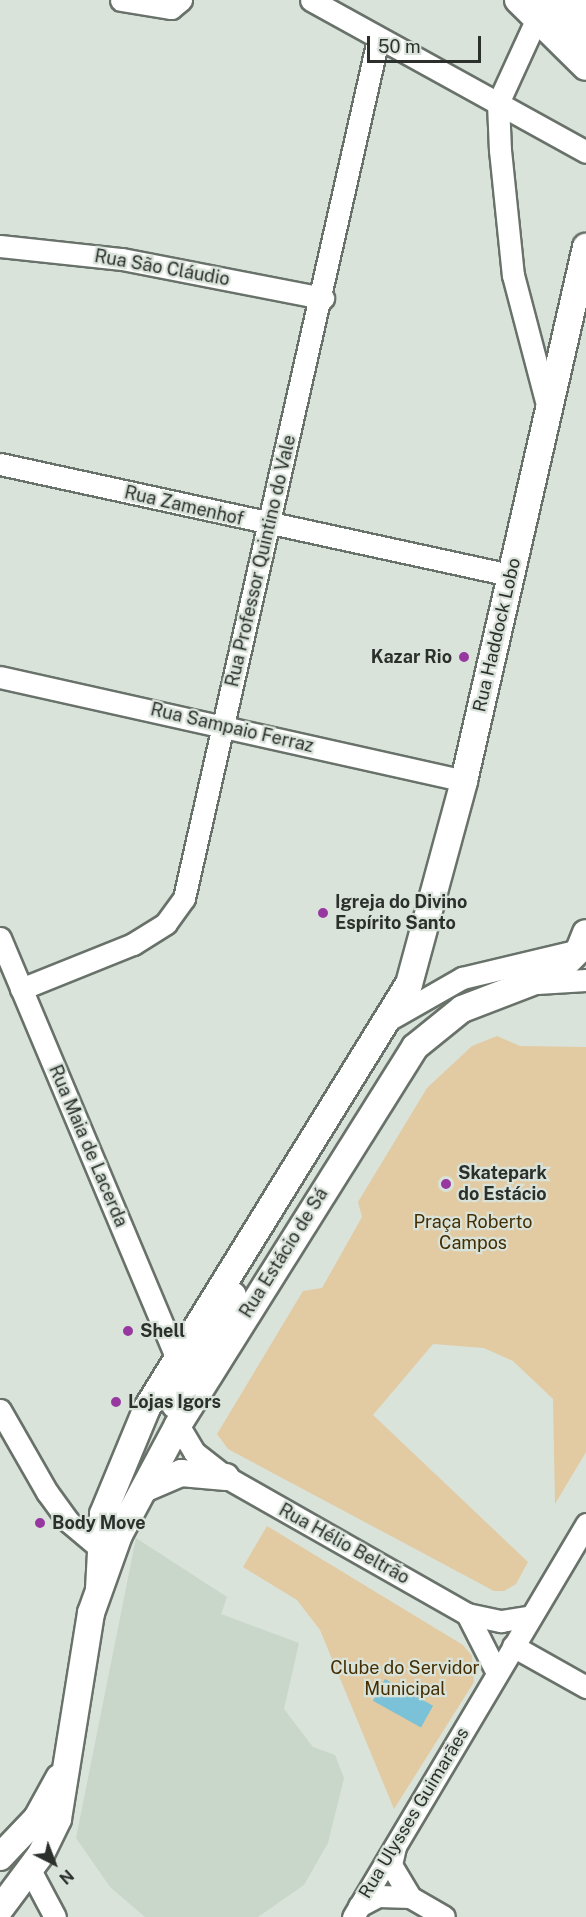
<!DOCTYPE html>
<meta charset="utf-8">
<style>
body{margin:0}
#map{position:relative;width:586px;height:1917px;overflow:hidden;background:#d9e3da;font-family:"Public Sans",sans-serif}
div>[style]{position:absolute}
.built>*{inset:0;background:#c8d7c9}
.green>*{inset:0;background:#e2caa2}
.water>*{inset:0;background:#7bc2d8;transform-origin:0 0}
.roads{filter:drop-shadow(2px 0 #69726a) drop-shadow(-2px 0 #69726a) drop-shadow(0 2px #69726a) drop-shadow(0 -2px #69726a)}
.minor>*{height:21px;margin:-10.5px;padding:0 10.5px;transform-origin:10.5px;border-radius:10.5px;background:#fff}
.major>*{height:26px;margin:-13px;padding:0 13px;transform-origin:13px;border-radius:13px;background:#fff}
.highway>*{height:30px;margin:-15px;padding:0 15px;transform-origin:15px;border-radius:15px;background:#fff}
.dots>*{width:16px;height:16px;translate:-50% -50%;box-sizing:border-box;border:3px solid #d9e3da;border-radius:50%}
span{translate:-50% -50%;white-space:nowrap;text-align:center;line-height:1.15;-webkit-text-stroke:4.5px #d9e3da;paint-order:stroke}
.street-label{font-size:18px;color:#2c302d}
.poi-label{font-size:18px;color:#2c302d;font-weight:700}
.right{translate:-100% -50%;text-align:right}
.left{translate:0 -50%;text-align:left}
.park-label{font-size:18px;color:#442e02}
.north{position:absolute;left:24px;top:1833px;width:60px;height:60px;-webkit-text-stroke:4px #d9e3da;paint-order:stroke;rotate:138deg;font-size:16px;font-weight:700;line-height:24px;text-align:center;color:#2c302d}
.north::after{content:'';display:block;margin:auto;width:21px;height:27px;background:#2c302d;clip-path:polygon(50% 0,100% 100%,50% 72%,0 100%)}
.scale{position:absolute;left:367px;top:36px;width:114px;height:27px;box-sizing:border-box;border:3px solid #2c302d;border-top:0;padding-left:8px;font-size:18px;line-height:21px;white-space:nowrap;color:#2c302d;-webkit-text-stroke:4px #d9e3da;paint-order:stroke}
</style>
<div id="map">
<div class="built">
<div style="clip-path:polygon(136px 1538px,227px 1597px,221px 1614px,299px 1643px,284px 1709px,313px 1747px,335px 1755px,344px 1778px,328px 1843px,304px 1885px,258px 1917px,145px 1917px,110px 1887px,76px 1838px)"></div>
</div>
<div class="green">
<div style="clip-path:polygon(497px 1036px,520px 1046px,586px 1047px,586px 1452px,555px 1504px,553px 1399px,513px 1361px,484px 1348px,433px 1344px,373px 1415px,528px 1562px,516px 1584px,504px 1591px,494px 1591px,228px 1449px,217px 1434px,303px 1291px,322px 1288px,362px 1217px,358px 1202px,427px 1088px,472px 1046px)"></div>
<div style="clip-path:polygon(267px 1526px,463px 1645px,472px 1656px,474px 1682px,394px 1809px,320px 1630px,297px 1600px,243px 1567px)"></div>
</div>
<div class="water">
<div style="left:385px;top:1679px;width:55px;height:25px;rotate:29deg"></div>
</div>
<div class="roads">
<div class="minor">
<div style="left:121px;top:0;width:51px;rotate:9.1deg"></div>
<div style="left:171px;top:8px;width:13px;rotate:-39deg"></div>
<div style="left:311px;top:0;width:314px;rotate:28.9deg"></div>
<div style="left:537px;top:18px;width:94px;rotate:114.6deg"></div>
<div style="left:498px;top:103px;width:47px;rotate:87.6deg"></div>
<div style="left:500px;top:150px;width:126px;rotate:84.1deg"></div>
<div style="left:513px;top:275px;width:138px;rotate:75.3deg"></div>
<div style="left:0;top:246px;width:123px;rotate:6.1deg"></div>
<div style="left:122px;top:259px;width:205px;rotate:11deg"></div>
<div style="left:0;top:464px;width:522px;rotate:12.28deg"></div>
<div style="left:0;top:677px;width:476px;rotate:12.6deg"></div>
<div style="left:0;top:938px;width:452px;rotate:67.2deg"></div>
<div style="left:537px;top:983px;width:49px;rotate:-3.5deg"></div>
<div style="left:21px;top:989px;width:121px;rotate:-21.9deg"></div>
<div style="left:133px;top:944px;width:39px;rotate:-32deg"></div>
<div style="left:166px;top:923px;width:31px;rotate:-54deg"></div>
<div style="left:184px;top:898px;width:881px;rotate:-77.27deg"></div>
<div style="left:392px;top:1018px;width:81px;rotate:-29.7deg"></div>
<div style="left:462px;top:978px;width:125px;rotate:-13.4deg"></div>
<div style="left:0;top:1410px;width:95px;rotate:60.2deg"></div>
<div style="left:47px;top:1492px;width:37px;rotate:54deg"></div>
<div style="left:69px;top:1522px;width:38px;rotate:40deg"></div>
<div style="left:178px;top:1425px;width:31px;rotate:59deg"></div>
<div style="left:194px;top:1452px;width:41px;rotate:38deg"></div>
<div style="left:226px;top:1477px;width:277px;rotate:29.6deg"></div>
<div style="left:467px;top:1614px;width:35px;rotate:12deg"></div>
<div style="left:501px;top:1621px;width:30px;rotate:-9deg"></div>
<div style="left:467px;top:1614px;width:66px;rotate:63deg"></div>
<div style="left:513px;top:1646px;width:84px;rotate:29.3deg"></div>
<div style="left:395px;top:1847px;width:18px;rotate:103deg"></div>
<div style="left:391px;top:1865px;width:37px;rotate:59deg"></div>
<div style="left:30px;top:1870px;width:53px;rotate:62deg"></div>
<div style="left:359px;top:1906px;width:21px;rotate:-28deg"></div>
<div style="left:378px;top:1896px;width:32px;rotate:2deg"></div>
<div style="left:410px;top:1897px;width:39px;rotate:30deg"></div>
<div style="left:353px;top:1917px;width:457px;rotate:-59.3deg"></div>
</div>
<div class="major">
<div style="left:518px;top:0;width:95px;rotate:44.6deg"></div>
<div style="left:175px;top:1405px;width:124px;rotate:-62.2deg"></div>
<div style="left:146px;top:1488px;width:38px;rotate:-23deg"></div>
<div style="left:181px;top:1473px;width:45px;rotate:5.1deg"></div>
<div style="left:99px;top:1589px;width:75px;rotate:-86.9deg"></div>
<div style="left:103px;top:1514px;width:115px;rotate:-67.5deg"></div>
<div style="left:147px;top:1408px;width:498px;rotate:-58.3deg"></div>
<div style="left:409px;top:984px;width:210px;rotate:-74.8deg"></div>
<div style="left:464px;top:781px;width:548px;rotate:-77.13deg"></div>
<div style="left:0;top:1857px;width:54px;rotate:-46.5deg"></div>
<div style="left:37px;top:1818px;width:46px;rotate:-61.2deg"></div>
<div style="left:0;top:1909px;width:69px;rotate:-53.3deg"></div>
<div style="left:41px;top:1854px;width:39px;rotate:-64deg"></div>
<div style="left:58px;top:1819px;width:209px;rotate:-80.9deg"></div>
<div style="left:91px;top:1613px;width:83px;rotate:-70.3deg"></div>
<div style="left:119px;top:1535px;width:125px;rotate:-61.8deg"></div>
<div style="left:178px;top:1425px;width:446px;rotate:-57.9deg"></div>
<div style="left:415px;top:1047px;width:60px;rotate:-39deg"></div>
<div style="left:462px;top:1009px;width:101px;rotate:-21deg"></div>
<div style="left:556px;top:973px;width:33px;rotate:-45deg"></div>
<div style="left:579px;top:950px;width:18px;rotate:-68deg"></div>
</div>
<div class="highway">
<div style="left:540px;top:0;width:64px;rotate:44.4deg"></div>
<div style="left:570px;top:0;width:23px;rotate:45deg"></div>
</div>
</div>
<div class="dots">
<div style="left:464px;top:657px;background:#9738a1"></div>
<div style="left:323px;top:913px;background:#9738a1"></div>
<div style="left:446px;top:1184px;background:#9738a1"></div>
<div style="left:128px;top:1331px;background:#9738a1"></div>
<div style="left:116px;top:1402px;background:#9738a1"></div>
<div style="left:40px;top:1523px;background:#9738a1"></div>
</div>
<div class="street-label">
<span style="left:162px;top:268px;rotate:10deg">Rua São Cláudio</span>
<span style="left:184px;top:506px;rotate:13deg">Rua Zamenhof</span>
<span style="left:261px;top:561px;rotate:-77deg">Rua Professor Quintino do Vale</span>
<span style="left:497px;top:635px;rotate:-77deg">Rua Haddock Lobo</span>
<span style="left:232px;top:728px;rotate:13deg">Rua Sampaio Ferraz</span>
<span style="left:88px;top:1146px;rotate:67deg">Rua Maia de Lacerda</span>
<span style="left:284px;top:1253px;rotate:-58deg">Rua Estácio de Sá</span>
<span style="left:344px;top:1544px;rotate:29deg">Rua Hélio Beltrão</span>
<span style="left:414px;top:1813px;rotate:-59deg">Rua Ulysses Guimarães</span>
</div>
<div class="poi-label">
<span class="right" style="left:452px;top:657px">Kazar Rio</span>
<span class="left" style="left:335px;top:913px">Igreja do Divino<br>Espírito Santo</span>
<span class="left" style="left:458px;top:1184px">Skatepark<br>do Estácio</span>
<span class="left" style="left:140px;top:1331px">Shell</span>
<span class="left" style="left:128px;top:1402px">Lojas Igors</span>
<span class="left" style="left:52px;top:1523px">Body Move</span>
</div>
<div class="park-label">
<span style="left:473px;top:1233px">Praça Roberto<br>Campos</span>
<span style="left:405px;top:1679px">Clube do Servidor<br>Municipal</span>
</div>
<div class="north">N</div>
<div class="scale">50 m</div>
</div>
